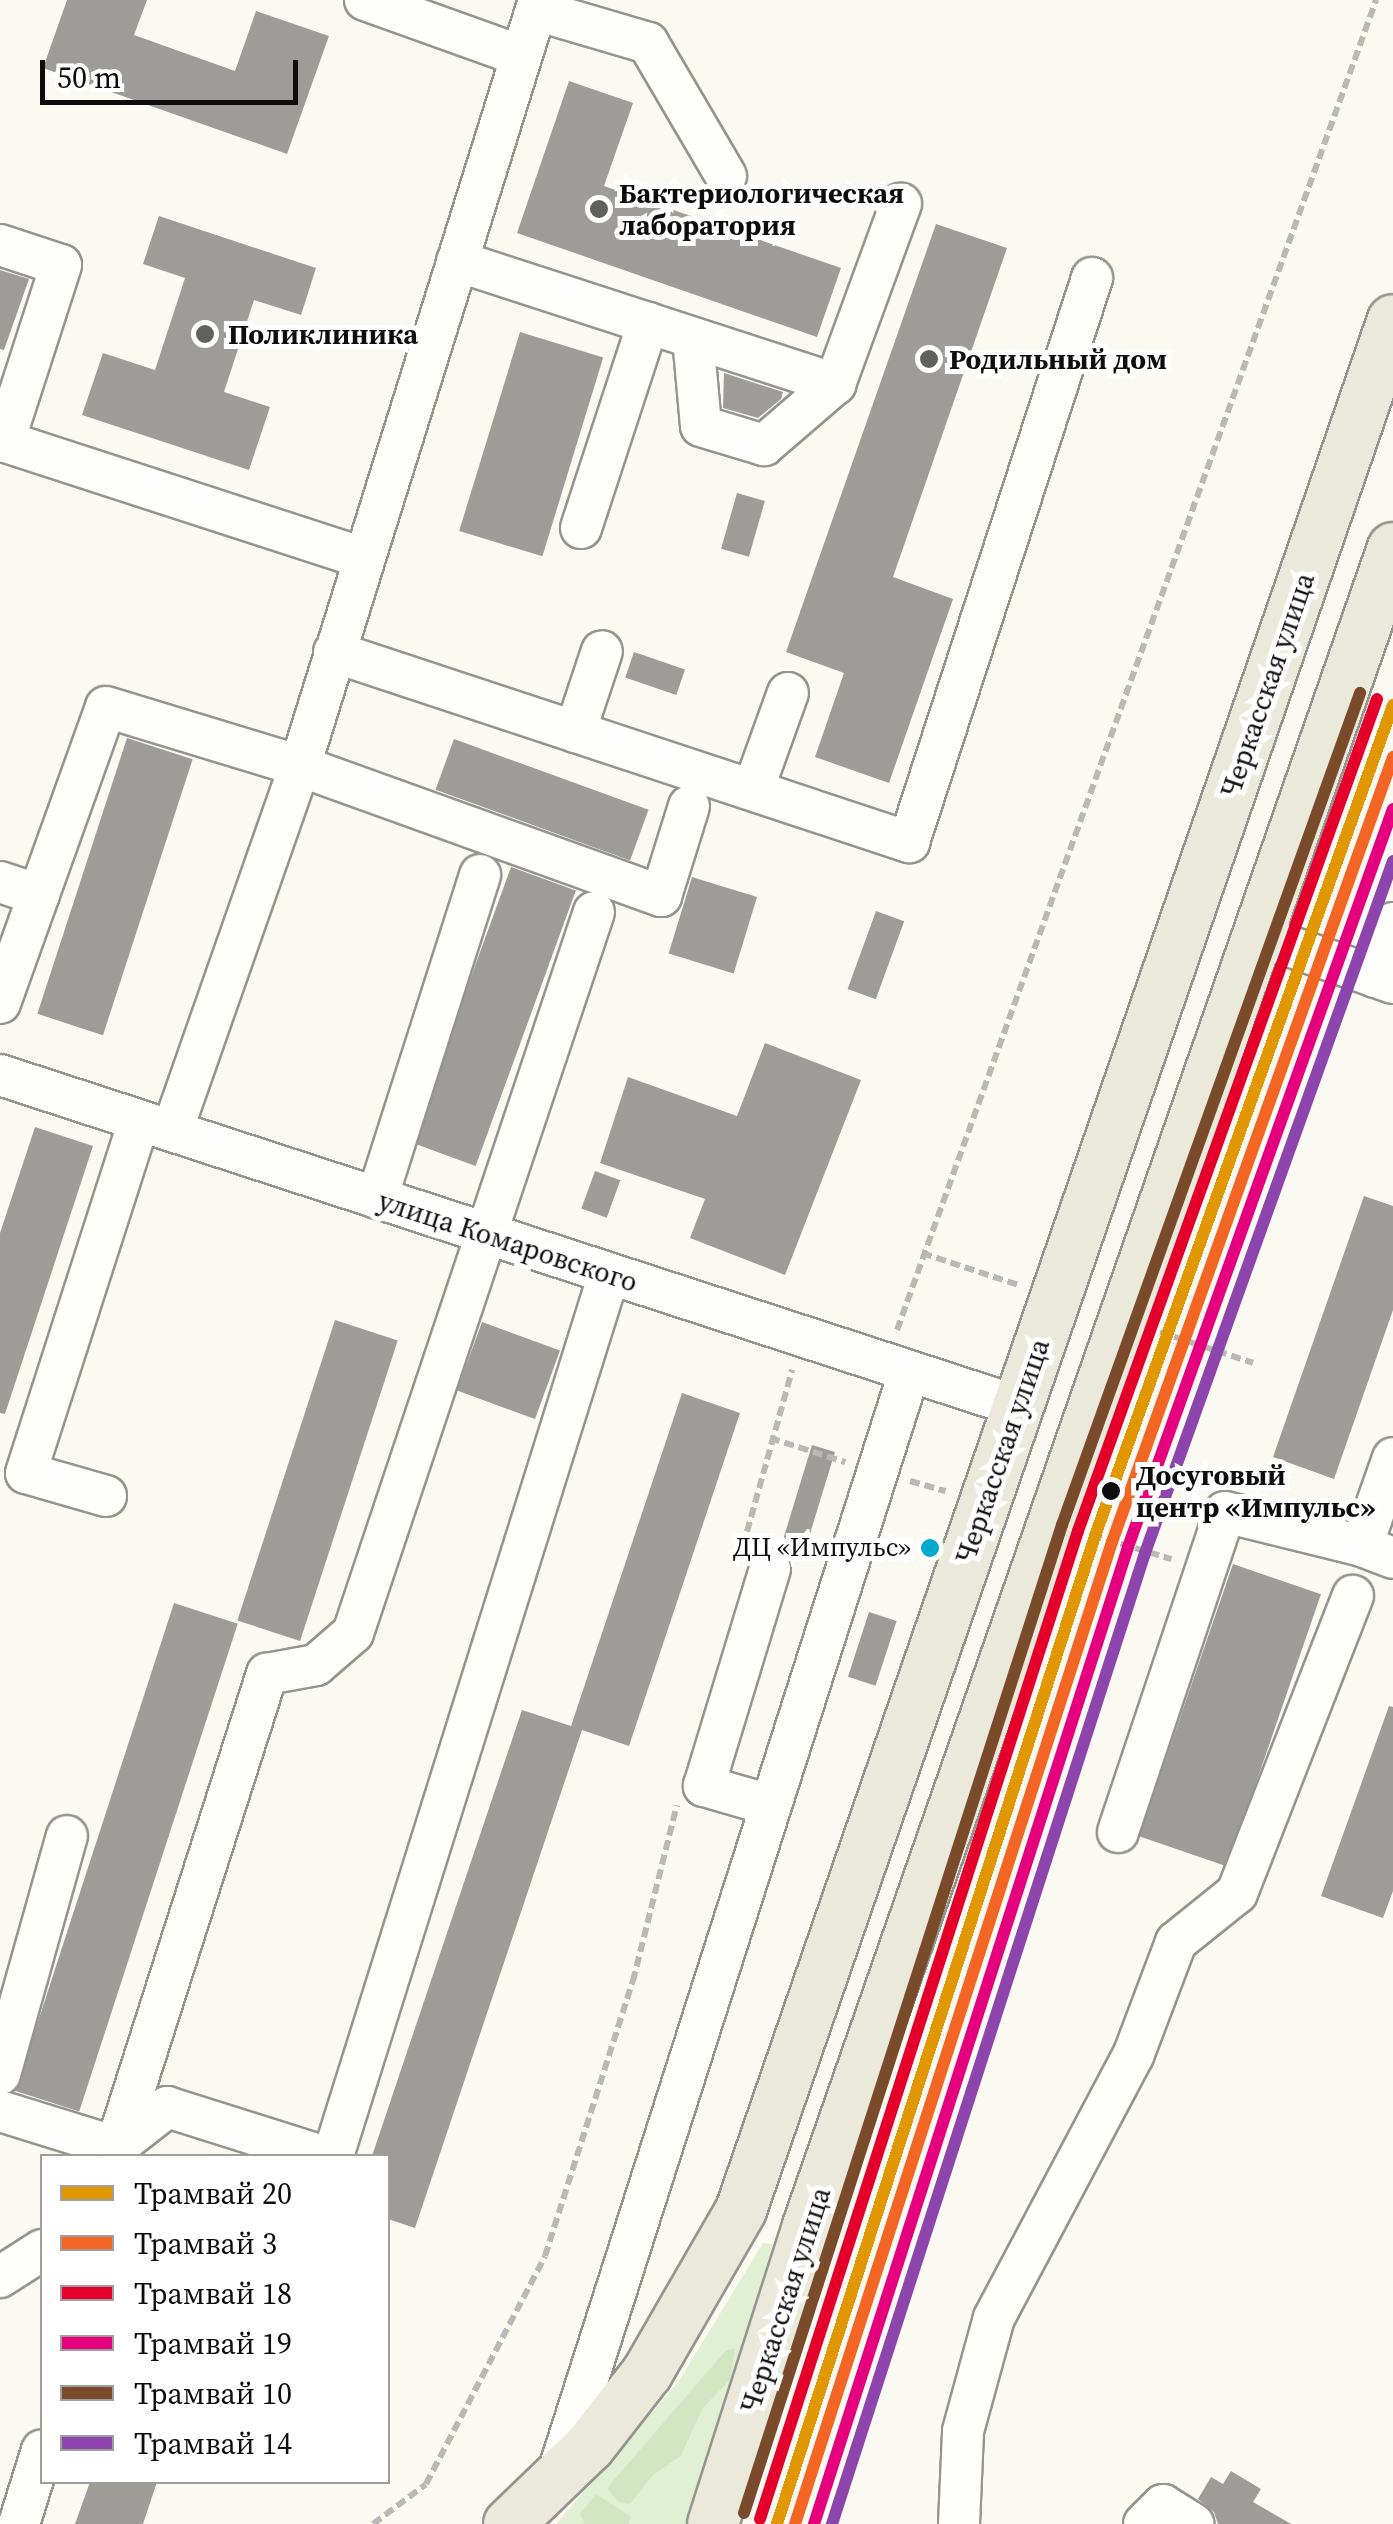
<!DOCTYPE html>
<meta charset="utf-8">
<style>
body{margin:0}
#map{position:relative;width:1393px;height:2524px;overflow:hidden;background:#fafaf2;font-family:"Source Serif 4",serif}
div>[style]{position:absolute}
.green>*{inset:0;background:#e1f0d3}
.forest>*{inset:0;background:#d1e7c2}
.building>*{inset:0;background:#9e9c98;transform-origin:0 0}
.path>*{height:6px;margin-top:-3px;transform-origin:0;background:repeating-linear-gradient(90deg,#b8b8b6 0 10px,transparent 0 15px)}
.roads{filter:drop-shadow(2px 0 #949490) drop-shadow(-2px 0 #949490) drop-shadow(0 2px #949490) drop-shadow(0 -2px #949490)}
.minor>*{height:40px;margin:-20px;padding:0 20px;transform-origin:20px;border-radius:20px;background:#fefefd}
.major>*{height:50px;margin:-25px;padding:0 25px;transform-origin:25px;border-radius:25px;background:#ebe9da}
.tram-1>*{height:12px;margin:-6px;padding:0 6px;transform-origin:6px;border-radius:6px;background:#e09701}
.tram-2>*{height:12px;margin:-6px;padding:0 6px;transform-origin:6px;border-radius:6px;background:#f26522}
.tram-3>*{height:12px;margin:-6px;padding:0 6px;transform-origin:6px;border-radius:6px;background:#e4002b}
.tram-4>*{height:12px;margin:-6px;padding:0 6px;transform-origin:6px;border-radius:6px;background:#e5007d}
.tram-5>*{height:12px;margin:-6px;padding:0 6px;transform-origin:6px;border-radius:6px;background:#7a4b2a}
.tram-6>*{height:12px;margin:-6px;padding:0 6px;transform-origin:6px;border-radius:6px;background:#8e44ad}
.dots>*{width:28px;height:28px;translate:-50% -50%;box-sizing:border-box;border:5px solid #fff;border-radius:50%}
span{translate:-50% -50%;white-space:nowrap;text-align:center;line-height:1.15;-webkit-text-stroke:10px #fff;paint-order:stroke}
.bus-label{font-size:26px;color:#0d0d0d}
.right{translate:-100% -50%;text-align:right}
.poi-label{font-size:28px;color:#0d0d0d;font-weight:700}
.left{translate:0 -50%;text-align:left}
.street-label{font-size:28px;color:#0d0d0d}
.stop-label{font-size:28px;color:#0d0d0d;font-weight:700}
.legend{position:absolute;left:40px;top:2154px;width:350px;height:330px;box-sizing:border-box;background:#fff;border:2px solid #9e9e9e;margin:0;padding:12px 18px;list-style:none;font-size:30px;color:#0d0d0d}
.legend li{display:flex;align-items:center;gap:20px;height:50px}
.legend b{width:50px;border:2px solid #9e9e9e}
.scale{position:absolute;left:40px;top:60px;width:258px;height:45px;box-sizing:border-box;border:5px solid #0d0d0d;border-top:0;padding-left:12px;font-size:30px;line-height:35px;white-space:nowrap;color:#0d0d0d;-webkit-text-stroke:8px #fff;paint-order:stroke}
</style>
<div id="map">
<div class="green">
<div style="clip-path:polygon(evenodd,763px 2243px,773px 2244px,688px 2524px,629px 2524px,631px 2517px,580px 2514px,584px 2524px,556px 2524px,679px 2381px,763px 2243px,734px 2348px,730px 2380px,703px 2408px,681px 2456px,653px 2474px,630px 2504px,608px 2488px,726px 2350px,734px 2348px)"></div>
</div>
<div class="forest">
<div style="clip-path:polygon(735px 2348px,730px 2380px,703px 2408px,681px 2456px,653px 2475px,630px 2504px,618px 2502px,607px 2488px,726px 2350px)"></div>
<div style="clip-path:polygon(596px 2494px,631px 2517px,629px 2524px,584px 2524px,580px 2514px)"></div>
</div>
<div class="building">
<div style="clip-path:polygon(67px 0,147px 0,134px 35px,235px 71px,256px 11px,329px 36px,287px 154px,43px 68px)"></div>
<div style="clip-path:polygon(569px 81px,633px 103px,604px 186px,841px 268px,817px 337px,517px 233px)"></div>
<div style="clip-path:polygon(159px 216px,316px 268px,301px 315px,254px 300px,224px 392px,270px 407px,249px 470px,82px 415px,103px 353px,155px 370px,185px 278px,143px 264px)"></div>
<div style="clip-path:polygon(936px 224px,1007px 248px,893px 577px,953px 599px,889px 783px,815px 757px,844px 673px,786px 652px)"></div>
<div style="clip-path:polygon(0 270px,29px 279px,4px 350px,0 349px)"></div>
<div style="left:520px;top:332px;width:87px;height:208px;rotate:17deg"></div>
<div style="clip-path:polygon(724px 373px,783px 392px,781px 399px,758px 418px,723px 408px)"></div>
<div style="left:737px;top:493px;width:29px;height:58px;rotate:16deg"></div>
<div style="left:634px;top:652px;width:54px;height:27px;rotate:19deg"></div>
<div style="left:127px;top:738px;width:69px;height:290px;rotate:18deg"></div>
<div style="left:454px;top:739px;width:207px;height:54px;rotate:20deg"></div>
<div style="left:511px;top:867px;width:69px;height:293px;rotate:20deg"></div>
<div style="left:692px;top:877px;width:68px;height:80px;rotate:17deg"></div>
<div style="left:876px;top:911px;width:30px;height:83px;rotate:20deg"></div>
<div style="clip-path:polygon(765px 1043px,861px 1080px,785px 1275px,690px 1238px,705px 1199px,600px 1163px,628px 1077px,737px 1116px)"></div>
<div style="clip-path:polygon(35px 1127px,93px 1146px,5px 1414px,0 1413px,0 1233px)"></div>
<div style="left:595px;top:1171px;width:27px;height:40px;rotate:20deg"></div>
<div style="clip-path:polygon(1364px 1196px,1393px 1206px,1393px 1310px,1334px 1479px,1273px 1457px)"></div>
<div style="left:335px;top:1320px;width:66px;height:316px;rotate:18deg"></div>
<div style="left:482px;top:1322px;width:83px;height:73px;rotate:20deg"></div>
<div style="clip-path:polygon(682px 1393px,740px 1413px,629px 1746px,582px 1730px,415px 2228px,388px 2219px,388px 2156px,372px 2156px,522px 1710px,571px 1726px)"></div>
<div style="left:812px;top:1445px;width:24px;height:101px;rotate:17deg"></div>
<div style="left:1233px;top:1564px;width:93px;height:288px;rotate:19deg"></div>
<div style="left:174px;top:1603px;width:67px;height:513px;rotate:18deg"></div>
<div style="left:869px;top:1612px;width:29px;height:68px;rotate:18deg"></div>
<div style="clip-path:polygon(1389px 1706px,1393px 1707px,1393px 1891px,1383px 1918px,1321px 1896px)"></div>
<div style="clip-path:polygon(1231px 2471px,1261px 2489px,1253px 2502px,1291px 2524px,1218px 2524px,1214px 2512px,1198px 2499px,1211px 2477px,1223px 2484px)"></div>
<div style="clip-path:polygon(90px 2482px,157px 2482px,143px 2524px,75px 2524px)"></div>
</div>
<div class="path">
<div style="left:922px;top:1253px;width:104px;rotate:18.4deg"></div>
<div style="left:897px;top:1330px;width:1414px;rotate:-70.19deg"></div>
<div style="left:1160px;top:1332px;width:98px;rotate:18.4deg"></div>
<div style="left:770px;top:1438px;width:79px;rotate:17.7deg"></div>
<div style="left:910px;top:1481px;width:37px;rotate:16deg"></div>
<div style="left:1092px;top:1535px;width:83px;rotate:16.9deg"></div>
<div style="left:743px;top:1546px;width:183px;rotate:-74.4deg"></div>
<div style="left:373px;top:2524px;width:66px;rotate:-37deg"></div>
<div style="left:426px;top:2484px;width:257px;rotate:-62.4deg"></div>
<div style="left:545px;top:2256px;width:289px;rotate:-72.3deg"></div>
<div style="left:633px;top:1981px;width:181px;rotate:-76deg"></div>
</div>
<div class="roads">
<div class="minor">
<div style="left:365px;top:0;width:166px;rotate:19.7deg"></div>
<div style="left:536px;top:10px;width:117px;rotate:16.4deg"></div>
<div style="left:648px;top:43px;width:154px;rotate:59.6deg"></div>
<div style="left:0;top:245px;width:64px;rotate:18.2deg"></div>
<div style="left:61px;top:265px;width:186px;rotate:107.9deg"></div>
<div style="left:457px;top:261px;width:398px;rotate:18deg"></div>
<div style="left:835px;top:384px;width:192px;rotate:-69.9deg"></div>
<div style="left:693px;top:338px;width:88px;rotate:84.8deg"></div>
<div style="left:701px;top:426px;width:66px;rotate:16.8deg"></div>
<div style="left:764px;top:445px;width:94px;rotate:-40.7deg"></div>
<div style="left:0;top:440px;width:383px;rotate:18deg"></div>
<div style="left:581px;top:528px;width:216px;rotate:-71.9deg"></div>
<div style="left:334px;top:652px;width:606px;rotate:18.29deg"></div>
<div style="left:909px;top:842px;width:593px;rotate:-72.02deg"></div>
<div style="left:575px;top:732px;width:85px;rotate:-71.6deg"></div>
<div style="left:753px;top:790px;width:103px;rotate:-70.2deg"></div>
<div style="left:0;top:882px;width:41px;rotate:18.4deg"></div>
<div style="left:1258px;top:935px;width:143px;rotate:19.6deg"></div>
<div style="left:1375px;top:977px;width:57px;rotate:-71.6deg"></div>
<div style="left:0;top:1003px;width:314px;rotate:-70.3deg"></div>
<div style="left:106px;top:707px;width:203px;rotate:16.9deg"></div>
<div style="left:300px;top:766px;width:384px;rotate:19.8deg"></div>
<div style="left:661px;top:896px;width:94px;rotate:-72.7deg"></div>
<div style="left:0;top:1075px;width:1070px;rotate:18.03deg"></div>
<div style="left:172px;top:1131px;width:387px;rotate:-70.7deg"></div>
<div style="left:300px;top:766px;width:802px;rotate:-72.67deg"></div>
<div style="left:377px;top:1198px;width:339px;rotate:-72.3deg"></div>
<div style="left:106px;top:1496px;width:83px;rotate:-164deg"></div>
<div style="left:26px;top:1473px;width:370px;rotate:-72.2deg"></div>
<div style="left:1362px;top:1546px;width:93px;rotate:-70.6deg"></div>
<div style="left:770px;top:1805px;width:69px;rotate:-163.9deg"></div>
<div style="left:704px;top:1786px;width:227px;rotate:-73.1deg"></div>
<div style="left:1118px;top:1832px;width:337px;rotate:-71.5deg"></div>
<div style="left:1225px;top:1512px;width:141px;rotate:13.9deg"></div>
<div style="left:1362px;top:1546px;width:33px;rotate:21deg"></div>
<div style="left:0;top:2074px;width:247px;rotate:-74.3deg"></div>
<div style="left:0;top:2111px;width:121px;rotate:17.2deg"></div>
<div style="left:116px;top:2147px;width:65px;rotate:-38.1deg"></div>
<div style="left:167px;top:2107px;width:163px;rotate:17.5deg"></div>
<div style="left:117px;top:2156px;width:9px;rotate:-96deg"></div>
<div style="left:116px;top:2147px;width:497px;rotate:-72.3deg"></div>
<div style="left:267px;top:1674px;width:50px;rotate:-10.4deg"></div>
<div style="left:316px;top:1665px;width:49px;rotate:-40.9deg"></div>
<div style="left:353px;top:1633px;width:760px;rotate:-71.52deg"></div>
<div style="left:333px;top:2156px;width:924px;rotate:-72.62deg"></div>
<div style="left:0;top:2277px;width:50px;rotate:-32.7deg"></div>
<div style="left:556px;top:2479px;width:1161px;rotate:-72.3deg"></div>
<div style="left:19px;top:2524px;width:77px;rotate:-72.7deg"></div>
<div style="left:959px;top:2524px;width:93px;rotate:-87.5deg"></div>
<div style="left:963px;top:2431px;width:117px;rotate:-74.7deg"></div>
<div style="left:994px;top:2318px;width:297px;rotate:-62.1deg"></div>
<div style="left:1133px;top:2056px;width:122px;rotate:-69.3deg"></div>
<div style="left:1176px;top:1942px;width:78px;rotate:-38.8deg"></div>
<div style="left:1237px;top:1893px;width:319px;rotate:-68.7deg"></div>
<div style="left:1144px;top:2524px;width:27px;rotate:-45deg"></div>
<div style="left:1163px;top:2505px;width:36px;rotate:32deg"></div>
</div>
<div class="major">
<div style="left:509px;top:2524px;width:112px;rotate:-43.9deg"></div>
<div style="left:590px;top:2446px;width:93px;rotate:-52deg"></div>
<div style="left:647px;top:2373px;width:188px;rotate:-60deg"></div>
<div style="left:741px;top:2210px;width:1999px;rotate:-70.97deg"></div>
<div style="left:713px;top:2524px;width:313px;rotate:-72.3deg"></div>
<div style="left:808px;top:2226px;width:1777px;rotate:-70.78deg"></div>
</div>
</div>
<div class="tram-1">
<div style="left:777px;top:2524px;width:1038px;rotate:-72.16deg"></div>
<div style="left:1095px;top:1536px;width:883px;rotate:-70.27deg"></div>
</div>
<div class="tram-2">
<div style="left:795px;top:2524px;width:1032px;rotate:-72.11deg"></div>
<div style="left:1112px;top:1542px;width:834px;rotate:-70.3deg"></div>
</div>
<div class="tram-3">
<div style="left:760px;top:2519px;width:1038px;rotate:-72.16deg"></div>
<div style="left:1078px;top:1531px;width:884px;rotate:-70.23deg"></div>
</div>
<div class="tram-4">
<div style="left:814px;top:2524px;width:1026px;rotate:-72.18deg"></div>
<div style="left:1128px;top:1547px;width:784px;rotate:-70.25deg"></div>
</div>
<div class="tram-5">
<div style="left:744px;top:2513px;width:1038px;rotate:-72.16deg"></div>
<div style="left:1062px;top:1525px;width:884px;rotate:-70.29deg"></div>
</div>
<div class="tram-6">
<div style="left:832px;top:2524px;width:1020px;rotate:-72.13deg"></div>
<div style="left:1145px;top:1553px;width:735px;rotate:-70.28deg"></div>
</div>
<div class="dots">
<div style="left:599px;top:209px;background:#60605d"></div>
<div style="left:205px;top:334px;background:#60605d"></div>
<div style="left:929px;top:359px;background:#60605d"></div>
<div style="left:1111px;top:1491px;background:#0d0d0d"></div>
<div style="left:930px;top:1548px;background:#00a9ce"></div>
</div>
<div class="bus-label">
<span class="right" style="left:911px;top:1548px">ДЦ «Импульс»</span>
</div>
<div class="poi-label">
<span class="left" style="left:619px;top:209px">Бактериологическая<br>лаборатория</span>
<span class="left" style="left:228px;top:334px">Поликлиника</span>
<span class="left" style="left:949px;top:359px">Родильный дом</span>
</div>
<div class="street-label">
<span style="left:1267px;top:685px;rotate:-71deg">Черкасская улица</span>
<span style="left:508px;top:1241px;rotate:18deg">улица Комаровского</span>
<span style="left:1002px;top:1451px;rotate:-71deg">Черкасская улица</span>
<span style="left:785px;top:2300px;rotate:-72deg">Черкасская улица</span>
</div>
<div class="stop-label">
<span class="left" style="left:1136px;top:1491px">Досуговый<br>центр «Импульс»</span>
</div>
<ul class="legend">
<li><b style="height:12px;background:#e09701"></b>Трамвай 20</li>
<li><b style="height:12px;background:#f26522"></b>Трамвай 3</li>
<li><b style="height:12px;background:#e4002b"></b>Трамвай 18</li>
<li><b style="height:12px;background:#e5007d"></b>Трамвай 19</li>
<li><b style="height:12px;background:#7a4b2a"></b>Трамвай 10</li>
<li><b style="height:12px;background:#8e44ad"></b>Трамвай 14</li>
</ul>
<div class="scale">50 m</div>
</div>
